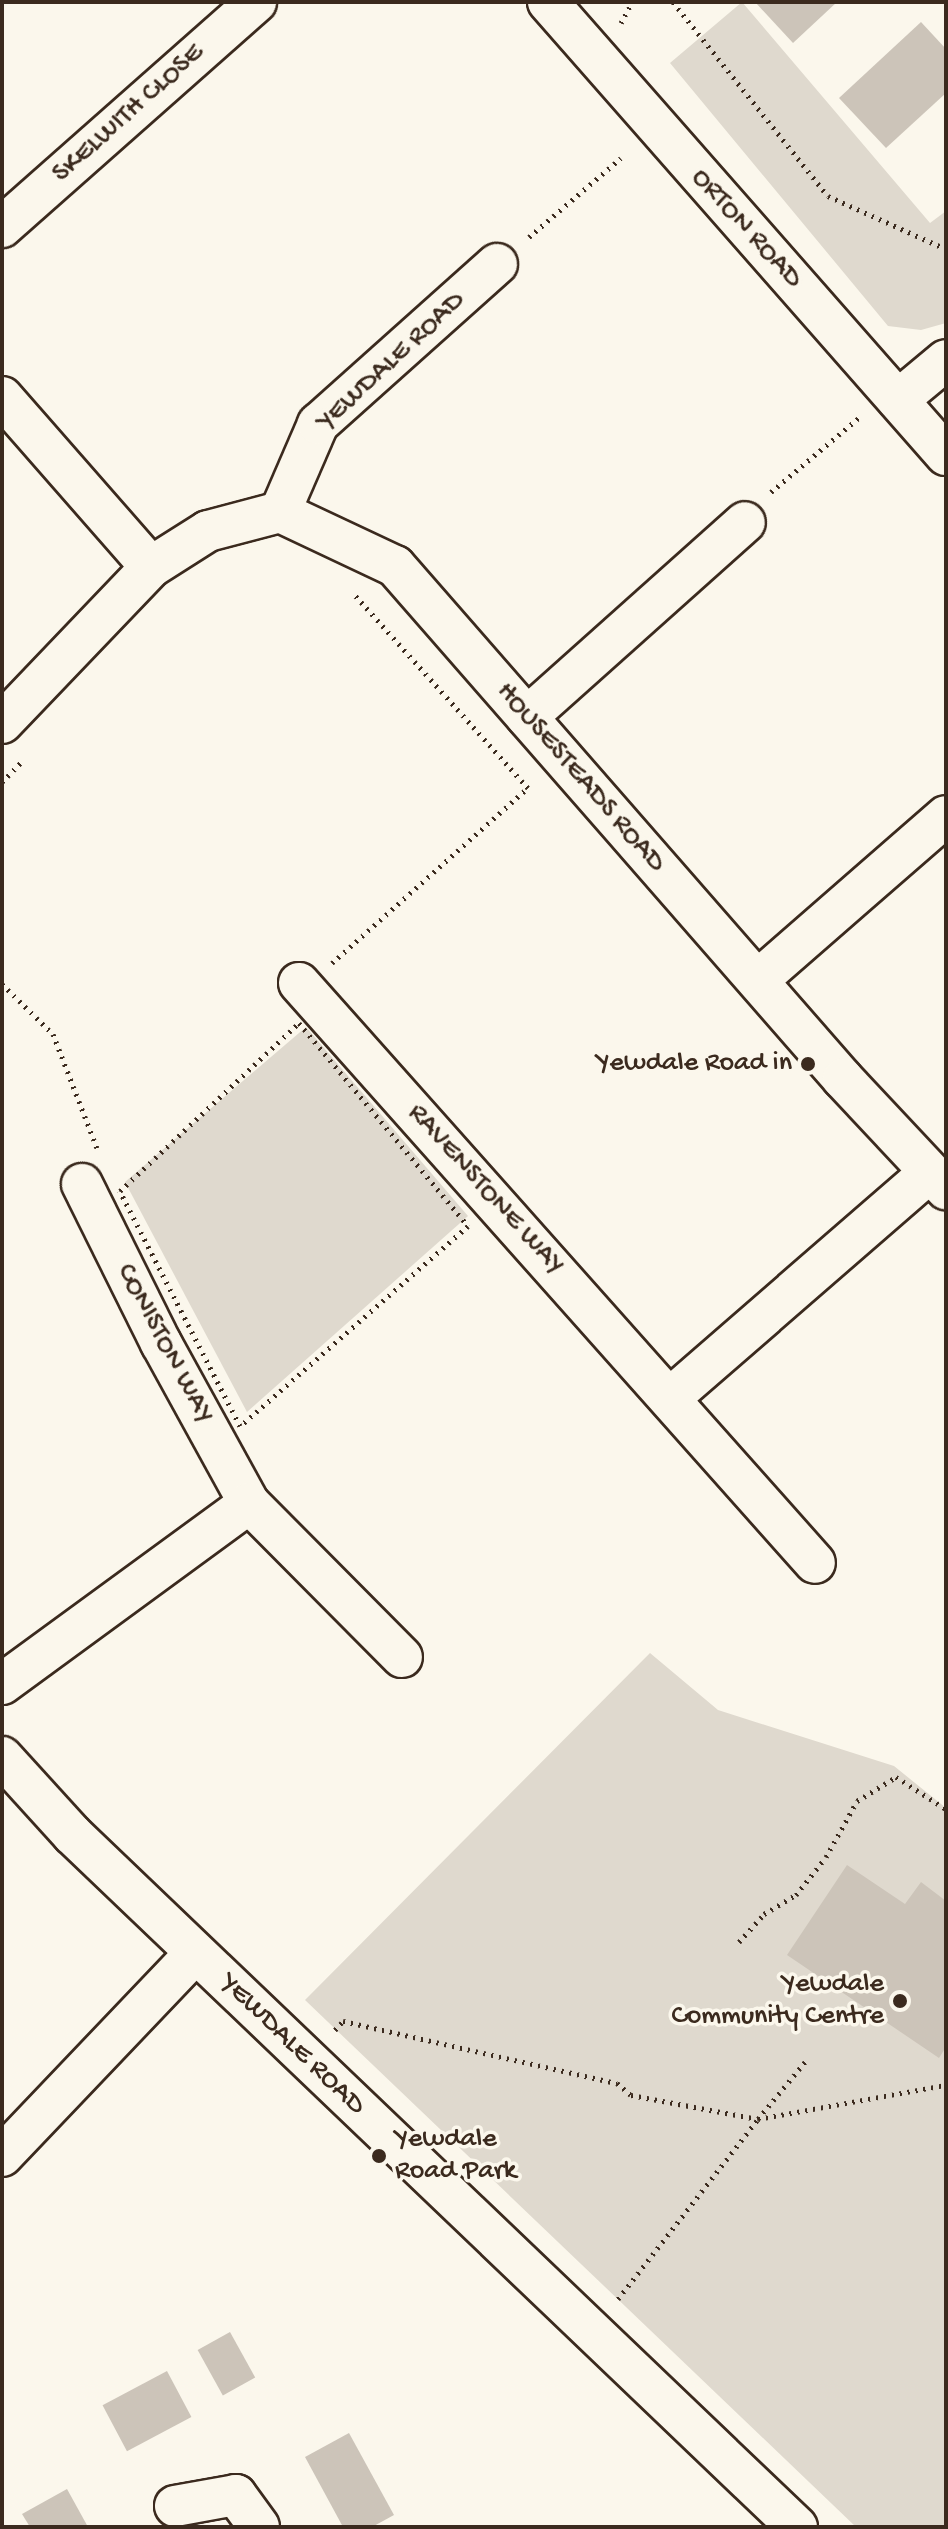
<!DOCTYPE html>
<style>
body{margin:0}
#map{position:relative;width:948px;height:2529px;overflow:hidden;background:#fbf7ec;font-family:"Gochi Hand",sans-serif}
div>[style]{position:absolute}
.green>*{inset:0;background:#dfd9ce}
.building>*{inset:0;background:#ccc4b9;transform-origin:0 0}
.path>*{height:5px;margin-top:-2.5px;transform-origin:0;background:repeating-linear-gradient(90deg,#3b2a1e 0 2px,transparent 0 8px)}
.roads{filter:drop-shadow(2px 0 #3b2a1e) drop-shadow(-2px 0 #3b2a1e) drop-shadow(0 2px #3b2a1e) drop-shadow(0 -2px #3b2a1e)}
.minor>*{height:40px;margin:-20px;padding:0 20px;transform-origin:20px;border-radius:20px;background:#fbf7ec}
.dots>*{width:22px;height:22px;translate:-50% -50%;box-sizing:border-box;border:4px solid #fbf7ec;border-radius:50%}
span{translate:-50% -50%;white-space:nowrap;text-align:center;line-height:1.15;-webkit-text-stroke:7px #fbf7ec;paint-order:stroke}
.street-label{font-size:28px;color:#3b2a1e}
.poi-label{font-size:28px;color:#3b2a1e}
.right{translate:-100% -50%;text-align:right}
.left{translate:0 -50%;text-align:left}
.frame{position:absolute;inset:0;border:4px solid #3b2a1e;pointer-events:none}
</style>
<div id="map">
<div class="green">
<div style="clip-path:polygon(742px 2px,930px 223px,946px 211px,946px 323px,921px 330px,888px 326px,670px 63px)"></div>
<div style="clip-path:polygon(306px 1027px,468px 1216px,247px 1412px,125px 1182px)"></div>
<div style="clip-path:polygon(650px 1653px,718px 1710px,894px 1766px,946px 1808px,946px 2527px,856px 2527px,305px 2000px)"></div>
</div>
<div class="building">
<div style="clip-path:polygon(755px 2px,837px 2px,793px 43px)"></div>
<div style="clip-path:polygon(921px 22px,946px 49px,946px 93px,886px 148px,839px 98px)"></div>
<div style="clip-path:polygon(847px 1865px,905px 1904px,921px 1882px,946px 1901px,946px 2047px,939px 2058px,787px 1955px)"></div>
<div style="left:230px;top:2332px;width:52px;height:37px;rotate:61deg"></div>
<div style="left:167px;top:2371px;width:52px;height:73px;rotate:62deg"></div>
<div style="clip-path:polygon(349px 2433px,394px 2515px,372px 2527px,343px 2527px,305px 2457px)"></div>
<div style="clip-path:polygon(67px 2489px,88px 2527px,30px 2527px,22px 2514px)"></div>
</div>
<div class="path">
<div style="left:673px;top:2px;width:248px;rotate:51.4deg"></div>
<div style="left:828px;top:196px;width:129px;rotate:24.2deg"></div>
<div style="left:621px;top:23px;width:24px;rotate:-62deg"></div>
<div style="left:529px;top:237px;width:121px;rotate:-40.7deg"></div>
<div style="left:771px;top:492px;width:118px;rotate:-40.2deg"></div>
<div style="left:2px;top:782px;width:30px;rotate:-46deg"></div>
<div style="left:332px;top:963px;width:263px;rotate:-41.8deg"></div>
<div style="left:528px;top:788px;width:263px;rotate:-131.9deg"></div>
<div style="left:2px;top:984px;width:71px;rotate:44.4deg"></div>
<div style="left:53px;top:1034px;width:122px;rotate:68.9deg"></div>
<div style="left:299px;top:1023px;width:264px;rotate:50.2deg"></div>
<div style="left:468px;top:1226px;width:303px;rotate:138.7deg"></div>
<div style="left:240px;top:1426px;width:264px;rotate:-117.1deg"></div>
<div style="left:120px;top:1191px;width:245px;rotate:-43.2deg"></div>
<div style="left:739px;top:1942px;width:38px;rotate:-48deg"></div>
<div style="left:764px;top:1914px;width:37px;rotate:-31deg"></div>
<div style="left:796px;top:1895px;width:48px;rotate:-51.7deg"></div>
<div style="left:826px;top:1857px;width:64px;rotate:-61deg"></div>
<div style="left:857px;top:1801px;width:46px;rotate:-31.6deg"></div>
<div style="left:896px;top:1777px;width:59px;rotate:32.6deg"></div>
<div style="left:335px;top:2030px;width:12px;rotate:-48deg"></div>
<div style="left:343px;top:2021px;width:281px;rotate:12.8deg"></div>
<div style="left:617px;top:2083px;width:18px;rotate:41deg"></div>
<div style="left:631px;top:2095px;width:129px;rotate:10.7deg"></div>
<div style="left:758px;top:2119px;width:74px;rotate:-50.5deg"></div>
<div style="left:618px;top:2299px;width:228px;rotate:-52.1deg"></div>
<div style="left:758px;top:2119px;width:191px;rotate:-10.3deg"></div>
</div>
<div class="roads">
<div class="minor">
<div style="left:548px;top:2px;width:603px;rotate:48.7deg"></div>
<div style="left:2px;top:227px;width:339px;rotate:-41.5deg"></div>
<div style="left:2px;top:397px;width:226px;rotate:48.8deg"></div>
<div style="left:898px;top:400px;width:62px;rotate:-39.8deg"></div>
<div style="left:280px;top:512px;width:96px;rotate:-66.6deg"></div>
<div style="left:318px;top:424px;width:240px;rotate:-41.8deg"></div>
<div style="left:527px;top:717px;width:292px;rotate:-41.8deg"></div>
<div style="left:2px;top:723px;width:216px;rotate:-46.3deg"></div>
<div style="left:151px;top:567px;width:67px;rotate:-32.3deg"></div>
<div style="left:208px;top:531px;width:74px;rotate:-14.8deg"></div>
<div style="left:280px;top:512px;width:127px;rotate:25.2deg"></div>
<div style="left:395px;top:566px;width:681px;rotate:48.87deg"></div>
<div style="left:843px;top:1079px;width:151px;rotate:46.9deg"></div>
<div style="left:758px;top:980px;width:249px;rotate:-41.1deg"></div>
<div style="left:299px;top:983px;width:776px;rotate:48.34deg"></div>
<div style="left:82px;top:1184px;width:178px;rotate:63.6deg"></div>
<div style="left:161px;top:1343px;width:183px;rotate:61.2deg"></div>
<div style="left:249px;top:1503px;width:217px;rotate:45.2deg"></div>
<div style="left:670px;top:1398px;width:343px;rotate:-41deg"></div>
<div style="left:2px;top:1684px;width:306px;rotate:-36.2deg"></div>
<div style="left:2px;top:1757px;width:104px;rotate:47.7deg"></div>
<div style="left:72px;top:1834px;width:1003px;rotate:43.71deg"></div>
<div style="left:2px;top:2156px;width:280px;rotate:-46.4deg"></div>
<div style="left:175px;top:2506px;width:62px;rotate:-10.2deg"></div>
<div style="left:236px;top:2495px;width:39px;rotate:54deg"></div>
</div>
</div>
<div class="dots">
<div style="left:808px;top:1064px;background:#3b2a1e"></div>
<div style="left:900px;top:2001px;background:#3b2a1e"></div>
<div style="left:379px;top:2156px;background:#3b2a1e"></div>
</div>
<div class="street-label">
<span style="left:129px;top:114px;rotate:-42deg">SKELWITH CLOSE</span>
<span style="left:746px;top:229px;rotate:48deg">ORTON ROAD</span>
<span style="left:392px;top:362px;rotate:-43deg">YEWDALE ROAD</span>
<span style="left:580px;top:778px;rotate:49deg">HOUSESTEADS ROAD</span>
<span style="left:485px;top:1190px;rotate:48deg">RAVENSTONE WAY</span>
<span style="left:164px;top:1344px;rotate:62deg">CONISTON WAY</span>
<span style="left:292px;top:2045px;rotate:44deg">YEWDALE ROAD</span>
</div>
<div class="poi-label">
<span class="right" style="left:792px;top:1064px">Yewdale Road in</span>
<span class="right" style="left:884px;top:2001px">Yewdale<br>Community Centre</span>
<span class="left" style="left:395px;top:2156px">Yewdale<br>Road Park</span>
</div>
<div class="frame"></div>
</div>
